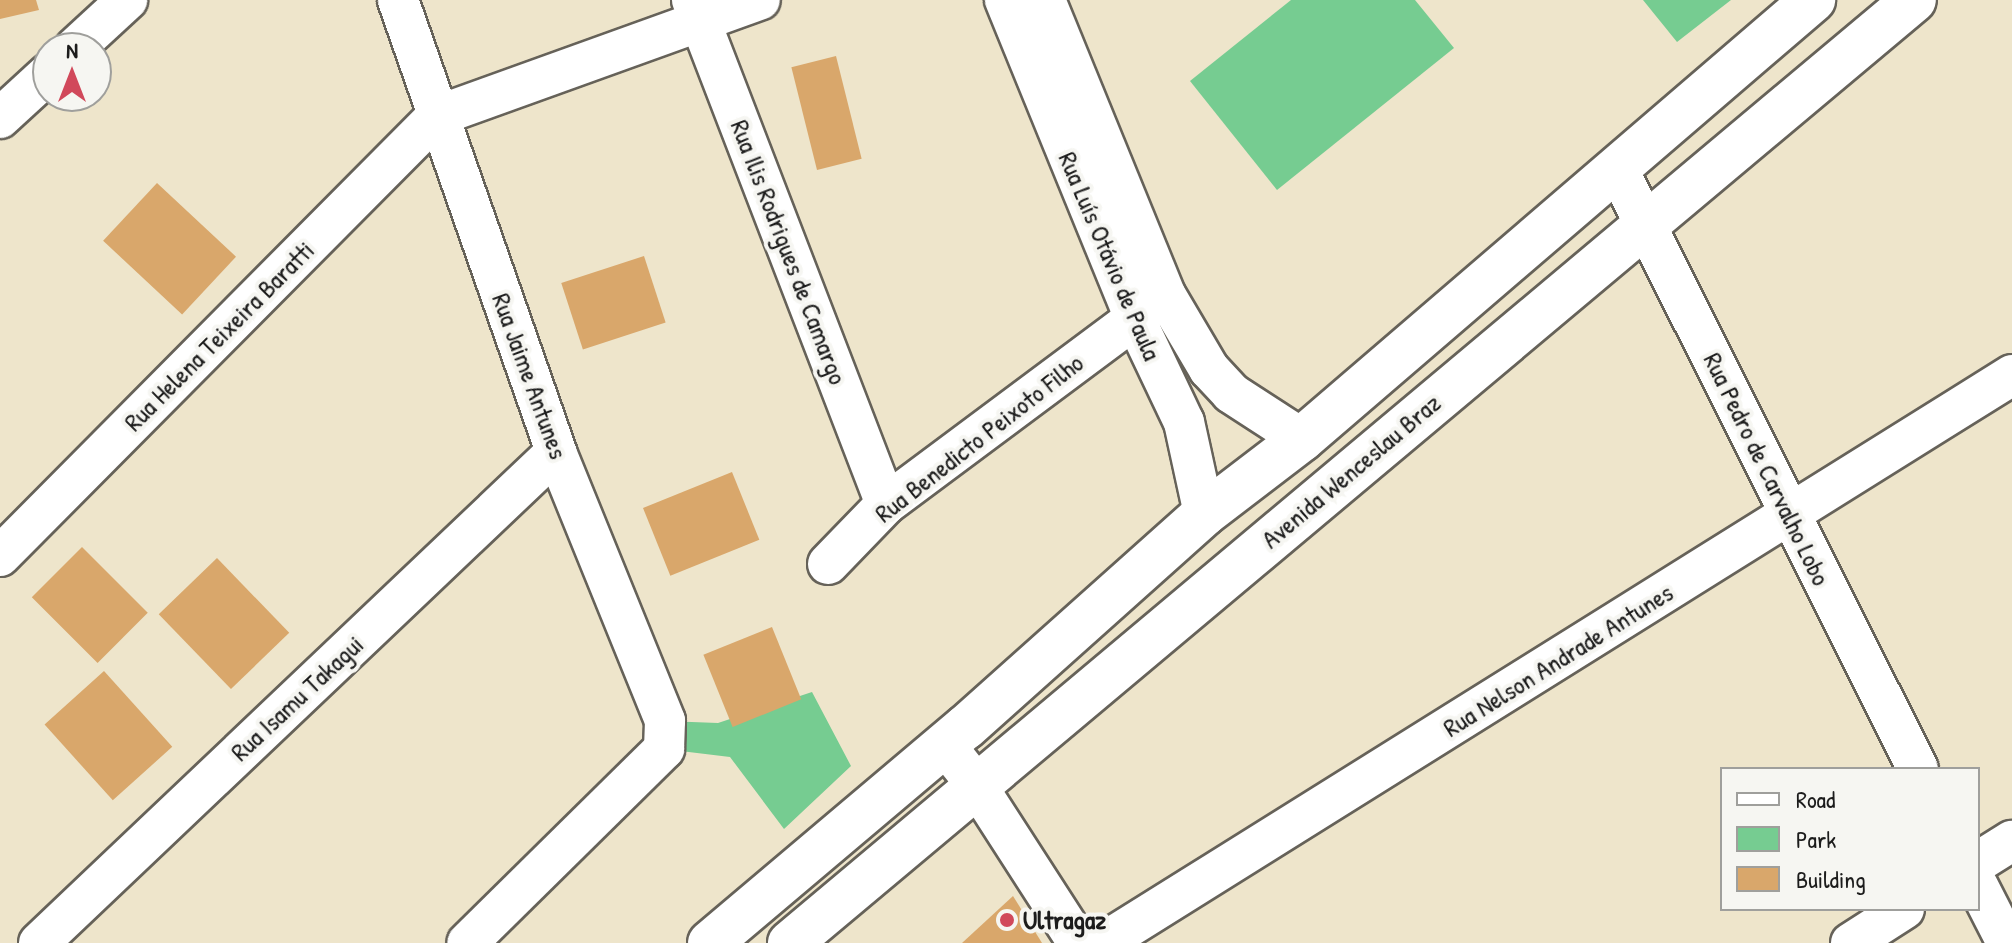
<!DOCTYPE html>
<meta charset="utf-8">
<style>
body{margin:0}
#map{position:relative;width:2012px;height:943px;overflow:hidden;background:#eee5cb;font-family:"Patrick Hand",sans-serif}
div>[style]{position:absolute}
.green>*{inset:0;background:#76cc91}
.building>*{inset:0;background:#d9a76b;transform-origin:0 0}
.roads{filter:drop-shadow(2px 0 #666259) drop-shadow(-2px 0 #666259) drop-shadow(0 2px #666259) drop-shadow(0 -2px #666259)}
.street>*{height:40px;margin:-20px;padding:0 20px;transform-origin:20px;border-radius:20px;background:#fff}
.secondary>*{height:44px;margin:-22px;padding:0 22px;transform-origin:22px;border-radius:22px;background:#fff}
.dots>*{width:22px;height:22px;translate:-50% -50%;box-sizing:border-box;border:4px solid #f6f6f2;border-radius:50%}
span{translate:-50% -50%;white-space:nowrap;text-align:center;line-height:1.15;-webkit-text-stroke:8px #f6f6f2;paint-order:stroke}
.street-label{font-size:26px;color:#1c1c1c}
.poi-label{font-size:26px;color:#1c1c1c;font-weight:700}
.left{translate:0 -50%;text-align:left}
.legend{position:absolute;left:1720px;top:767px;width:260px;height:144px;box-sizing:border-box;background:#f6f6f2;border:2px solid #9f9f9c;margin:0;padding:10px 14px;list-style:none;font-size:24px;color:#1c1c1c}
.legend li{display:flex;align-items:center;gap:16px;height:40px}
.legend b{width:40px;border:2px solid #9f9f9c}
.north{position:absolute;left:32px;top:32px;width:80px;height:80px;box-sizing:border-box;background:#f6f6f2;border:2px solid #9f9f9c;border-radius:50%;rotate:0deg;font-size:22px;font-weight:700;line-height:32px;text-align:center;color:#1c1c1c}
.north::after{content:'';display:block;margin:auto;width:28px;height:36px;background:#d1495b;clip-path:polygon(50% 0,100% 100%,50% 72%,0 100%)}
</style>
<div id="map">
<div class="green">
<div style="clip-path:polygon(1291px 0,1415px 0,1454px 48px,1277px 190px,1190px 81px)"></div>
<div style="clip-path:polygon(1643px 0,1731px 0,1677px 42px)"></div>
<div style="clip-path:polygon(812px 692px,851px 766px,784px 829px,730px 757px,664px 749px,665px 721px,718px 723px)"></div>
</div>
<div class="building">
<div style="clip-path:polygon(0 0,36px 0,39px 10px,0 19px)"></div>
<div style="left:836px;top:56px;width:106px;height:46px;rotate:76deg"></div>
<div style="left:157px;top:183px;width:108px;height:79px;rotate:43deg"></div>
<div style="left:644px;top:256px;width:70px;height:87px;rotate:72deg"></div>
<div style="left:732px;top:472px;width:73px;height:96px;rotate:68deg"></div>
<div style="left:82px;top:547px;width:93px;height:71px;rotate:45deg"></div>
<div style="left:217px;top:558px;width:104px;height:81px;rotate:46deg"></div>
<div style="left:772px;top:627px;width:78px;height:74px;rotate:68deg"></div>
<div style="left:104px;top:671px;width:102px;height:80px;rotate:48deg"></div>
<div style="clip-path:polygon(1013px 896px,1042px 943px,962px 943px)"></div>
</div>
<div class="roads">
<div class="street">
<div style="left:398px;top:0;width:479px;rotate:70.7deg"></div>
<div style="left:556px;top:452px;width:290px;rotate:67.9deg"></div>
<div style="left:665px;top:721px;width:28px;rotate:92deg"></div>
<div style="left:664px;top:749px;width:276px;rotate:135.4deg"></div>
<div style="left:692px;top:0;width:540px;rotate:68.95deg"></div>
<div style="left:1005px;top:0;width:344px;rotate:67.8deg"></div>
<div style="left:1135px;top:319px;width:114px;rotate:64.6deg"></div>
<div style="left:1184px;top:422px;width:94px;rotate:77.7deg"></div>
<div style="left:1045px;top:0;width:320px;rotate:67.8deg"></div>
<div style="left:1166px;top:296px;width:85px;rotate:59.5deg"></div>
<div style="left:1209px;top:369px;width:33px;rotate:47deg"></div>
<div style="left:1231px;top:393px;width:85px;rotate:32.9deg"></div>
<div style="left:75px;top:48px;width:71px;rotate:-42.7deg"></div>
<div style="left:0;top:118px;width:65px;rotate:-42.5deg"></div>
<div style="left:1617px;top:168px;width:672px;rotate:63.4deg"></div>
<div style="left:0;top:556px;width:620px;rotate:-45.2deg"></div>
<div style="left:437px;top:116px;width:343px;rotate:-19.8deg"></div>
<div style="left:828px;top:564px;width:83px;rotate:-46deg"></div>
<div style="left:886px;top:504px;width:337px;rotate:-36.7deg"></div>
<div style="left:945px;top:745px;width:48px;rotate:51.7deg"></div>
<div style="left:975px;top:783px;width:190px;rotate:57.2deg"></div>
<div style="left:1978px;top:862px;width:40px;rotate:-32deg"></div>
<div style="left:1978px;top:886px;width:64px;rotate:63deg"></div>
<div style="left:39px;top:943px;width:713px;rotate:-43.52deg"></div>
<div style="left:1103px;top:943px;width:1072px;rotate:-32deg"></div>
<div style="left:1851px;top:943px;width:63px;rotate:-32.7deg"></div>
</div>
<div class="secondary">
<div style="left:710px;top:943px;width:335px;rotate:-40.2deg"></div>
<div style="left:966px;top:727px;width:319px;rotate:-41.8deg"></div>
<div style="left:1204px;top:514px;width:123px;rotate:-37.4deg"></div>
<div style="left:1302px;top:439px;width:674px;rotate:-40.67deg"></div>
<div style="left:790px;top:943px;width:1467px;rotate:-40deg"></div>
</div>
</div>
<div class="dots">
<div style="left:1007px;top:920px;background:#d1495b"></div>
</div>
<div class="street-label">
<span style="left:789px;top:252px;rotate:69deg">Rua Ilis Rodrigues de Camargo</span>
<span style="left:1110px;top:256px;rotate:67deg">Rua Luís Otávio de Paula</span>
<span style="left:219px;top:336px;rotate:-45deg">Rua Helena Teixeira Baratti</span>
<span style="left:530px;top:376px;rotate:70deg">Rua Jaime Antunes</span>
<span style="left:979px;top:438px;rotate:-38deg">Rua Benedicto Peixoto Filho</span>
<span style="left:1767px;top:469px;rotate:64deg">Rua Pedro de Carvalho Lobo</span>
<span style="left:1351px;top:471px;rotate:-40deg">Avenida Wenceslau Braz</span>
<span style="left:1558px;top:660px;rotate:-32deg">Rua Nelson Andrade Antunes</span>
<span style="left:297px;top:698px;rotate:-43deg">Rua Isamu Takagui</span>
</div>
<div class="poi-label">
<span class="left" style="left:1023px;top:920px">Ultragaz</span>
</div>
<ul class="legend">
<li><b style="height:10px;background:#fff"></b>Road</li>
<li><b style="height:22px;background:#76cc91"></b>Park</li>
<li><b style="height:22px;background:#d9a76b"></b>Building</li>
</ul>
<div class="north">N</div>
</div>
